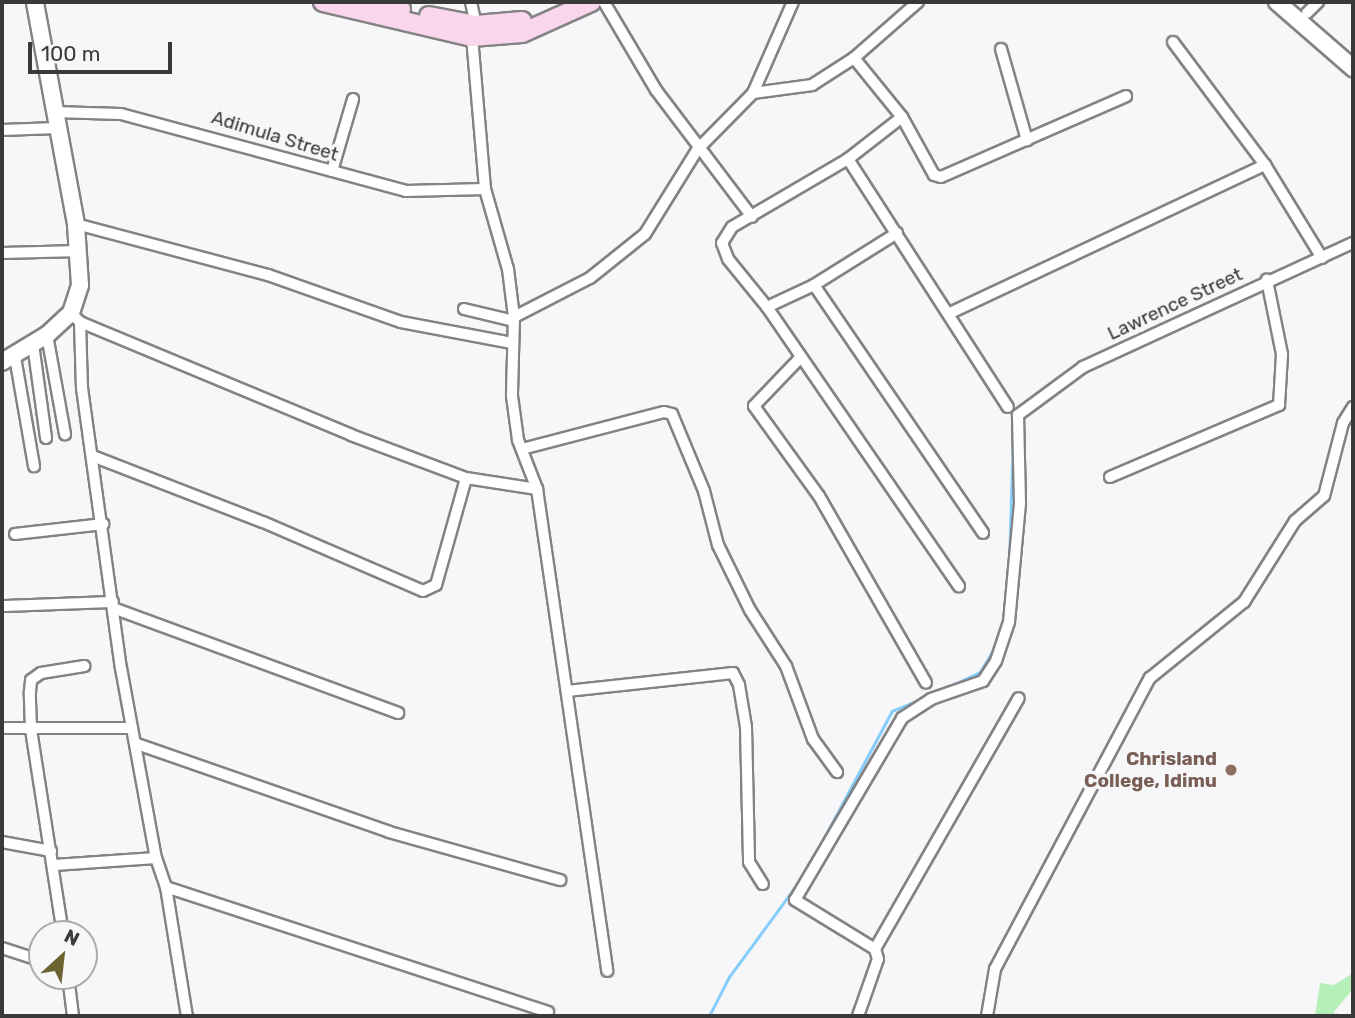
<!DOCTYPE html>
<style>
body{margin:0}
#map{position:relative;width:1355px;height:1018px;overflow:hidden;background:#f7f7f9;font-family:Rubik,sans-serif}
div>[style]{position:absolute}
.green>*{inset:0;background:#b6f0b8}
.stream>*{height:2.5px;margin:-1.25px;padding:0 1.25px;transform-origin:1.25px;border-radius:1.25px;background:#85cefb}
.roads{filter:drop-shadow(2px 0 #838385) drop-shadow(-2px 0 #838385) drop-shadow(0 2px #838385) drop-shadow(0 -2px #838385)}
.street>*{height:10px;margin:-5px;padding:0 5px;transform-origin:5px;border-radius:5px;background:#fff}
.secondary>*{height:16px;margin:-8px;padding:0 8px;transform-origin:8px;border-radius:8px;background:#fff}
.primary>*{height:18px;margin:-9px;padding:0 9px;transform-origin:9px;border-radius:9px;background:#f9d6eb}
.dots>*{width:19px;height:19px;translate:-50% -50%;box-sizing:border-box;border:4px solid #f7f7f9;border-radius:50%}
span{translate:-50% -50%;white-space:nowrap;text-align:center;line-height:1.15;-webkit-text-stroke:7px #f7f7f9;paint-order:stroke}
.street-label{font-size:19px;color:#3a3a3a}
.education-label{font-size:19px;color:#785e54;font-weight:700}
.right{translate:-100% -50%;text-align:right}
.frame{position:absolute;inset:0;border:4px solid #3a3a3a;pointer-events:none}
.north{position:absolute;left:28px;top:920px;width:70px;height:70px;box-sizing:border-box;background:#f7f7f9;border:2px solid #ababad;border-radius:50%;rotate:27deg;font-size:19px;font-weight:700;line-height:28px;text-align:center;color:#3a3a3a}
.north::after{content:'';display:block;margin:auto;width:24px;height:32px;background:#6b6431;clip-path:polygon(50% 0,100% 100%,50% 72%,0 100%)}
.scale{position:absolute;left:28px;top:42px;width:144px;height:32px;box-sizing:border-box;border:4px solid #3a3a3a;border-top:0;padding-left:9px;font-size:21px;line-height:24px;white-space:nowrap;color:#3a3a3a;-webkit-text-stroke:5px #f7f7f9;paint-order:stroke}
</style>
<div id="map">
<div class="green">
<div style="clip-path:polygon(1353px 973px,1353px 989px,1333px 1013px,1353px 1016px,1315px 1016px,1320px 983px,1334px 985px)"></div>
</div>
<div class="stream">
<div style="left:1009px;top:562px;width:129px;rotate:-88.2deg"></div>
<div style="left:946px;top:688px;width:38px;rotate:-25deg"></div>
<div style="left:980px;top:672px;width:33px;rotate:-59deg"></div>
<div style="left:709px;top:1016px;width:44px;rotate:-62.9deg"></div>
<div style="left:729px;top:977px;width:127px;rotate:-53.7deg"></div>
<div style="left:804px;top:875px;width:186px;rotate:-61.8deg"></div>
<div style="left:892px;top:711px;width:35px;rotate:-22deg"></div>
</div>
<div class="roads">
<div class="street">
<div style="left:471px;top:2px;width:24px;rotate:78deg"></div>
<div style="left:604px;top:2px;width:102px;rotate:59.4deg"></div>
<div style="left:656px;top:90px;width:159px;rotate:52.9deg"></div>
<div style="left:1307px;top:13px;width:16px;rotate:-45deg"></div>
<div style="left:472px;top:37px;width:153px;rotate:85.1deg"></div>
<div style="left:485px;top:189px;width:83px;rotate:74deg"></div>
<div style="left:508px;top:269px;width:48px;rotate:82.9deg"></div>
<div style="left:514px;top:317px;width:79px;rotate:91.5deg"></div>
<div style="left:512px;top:396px;width:44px;rotate:82.2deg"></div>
<div style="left:518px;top:440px;width:53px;rotate:68.8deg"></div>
<div style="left:537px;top:489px;width:487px;rotate:81.7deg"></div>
<div style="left:1173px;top:42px;width:154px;rotate:53.2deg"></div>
<div style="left:1265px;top:165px;width:109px;rotate:58.5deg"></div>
<div style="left:1001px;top:49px;width:95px;rotate:74.1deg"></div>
<div style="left:854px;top:58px;width:76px;rotate:50.9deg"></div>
<div style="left:902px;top:117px;width:66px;rotate:61.1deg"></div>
<div style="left:934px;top:175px;width:7px;rotate:16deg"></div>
<div style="left:941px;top:177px;width:202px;rotate:-23.6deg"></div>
<div style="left:753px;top:93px;width:60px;rotate:-7.7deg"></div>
<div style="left:812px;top:85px;width:50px;rotate:-32.7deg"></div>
<div style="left:854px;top:58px;width:85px;rotate:-41.2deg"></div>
<div style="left:54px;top:112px;width:67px;rotate:1.7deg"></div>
<div style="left:121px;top:114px;width:295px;rotate:15.1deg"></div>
<div style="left:406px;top:191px;width:79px;rotate:-1.5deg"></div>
<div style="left:902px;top:117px;width:68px;rotate:142.1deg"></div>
<div style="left:848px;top:159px;width:134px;rotate:149.6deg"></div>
<div style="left:732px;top:227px;width:19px;rotate:122deg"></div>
<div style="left:722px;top:243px;width:17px;rotate:69deg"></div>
<div style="left:728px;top:259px;width:62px;rotate:50.9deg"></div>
<div style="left:767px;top:307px;width:339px;rotate:55.5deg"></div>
<div style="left:2px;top:130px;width:55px;rotate:-2.1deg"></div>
<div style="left:848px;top:159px;width:295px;rotate:57.2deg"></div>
<div style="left:332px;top:171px;width:75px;rotate:-73.7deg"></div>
<div style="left:76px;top:224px;width:199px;rotate:14.9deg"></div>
<div style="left:268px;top:275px;width:141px;rotate:19.5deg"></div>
<div style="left:401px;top:322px;width:113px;rotate:10.7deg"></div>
<div style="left:2px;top:253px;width:78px;rotate:-1.5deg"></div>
<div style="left:814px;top:285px;width:300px;rotate:55.7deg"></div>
<div style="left:767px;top:307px;width:52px;rotate:-25.1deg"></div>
<div style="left:814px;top:285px;width:98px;rotate:-32.1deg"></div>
<div style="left:464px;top:309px;width:51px;rotate:13.5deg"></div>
<div style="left:71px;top:313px;width:13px;rotate:45deg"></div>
<div style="left:80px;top:322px;width:66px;rotate:88.3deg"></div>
<div style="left:82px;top:388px;width:283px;rotate:82.1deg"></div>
<div style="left:121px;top:668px;width:193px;rotate:79.6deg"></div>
<div style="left:156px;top:858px;width:31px;rotate:71deg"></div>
<div style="left:166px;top:887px;width:131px;rotate:80.8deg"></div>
<div style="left:950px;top:313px;width:348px;rotate:-25.2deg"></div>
<div style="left:514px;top:317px;width:85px;rotate:-27.2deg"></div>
<div style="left:590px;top:278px;width:70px;rotate:-38.7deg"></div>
<div style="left:645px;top:234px;width:99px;rotate:-58.2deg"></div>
<div style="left:697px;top:150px;width:80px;rotate:-45.5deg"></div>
<div style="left:753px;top:93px;width:99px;rotate:-66.3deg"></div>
<div style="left:80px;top:322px;width:294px;rotate:22.6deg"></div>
<div style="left:351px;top:435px;width:123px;rotate:20.5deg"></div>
<div style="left:466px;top:478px;width:72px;rotate:8.8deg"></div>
<div style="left:47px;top:335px;width:101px;rotate:79.7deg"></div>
<div style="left:33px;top:344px;width:95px;rotate:82.1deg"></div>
<div style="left:15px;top:357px;width:111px;rotate:80.1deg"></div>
<div style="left:799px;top:359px;width:65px;rotate:133.8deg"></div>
<div style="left:754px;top:406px;width:111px;rotate:54.2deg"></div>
<div style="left:819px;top:496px;width:215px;rotate:60.2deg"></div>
<div style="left:522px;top:449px;width:147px;rotate:-14.6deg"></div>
<div style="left:664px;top:412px;width:8px;rotate:14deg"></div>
<div style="left:672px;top:414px;width:83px;rotate:67.4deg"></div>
<div style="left:704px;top:491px;width:56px;rotate:75.5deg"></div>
<div style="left:718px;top:545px;width:72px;rotate:63.8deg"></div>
<div style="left:750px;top:610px;width:67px;rotate:57.3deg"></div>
<div style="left:786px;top:666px;width:78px;rotate:69.7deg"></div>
<div style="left:813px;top:739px;width:41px;rotate:54deg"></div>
<div style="left:95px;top:457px;width:180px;rotate:21.2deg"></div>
<div style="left:263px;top:522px;width:174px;rotate:23.3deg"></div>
<div style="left:423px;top:591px;width:14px;rotate:-25deg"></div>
<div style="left:436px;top:585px;width:111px;rotate:-74.3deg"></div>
<div style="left:1110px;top:477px;width:184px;rotate:-23.1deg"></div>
<div style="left:1279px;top:405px;width:51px;rotate:-86.6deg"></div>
<div style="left:1282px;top:354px;width:76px;rotate:-101.5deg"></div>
<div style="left:15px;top:534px;width:89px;rotate:-6.5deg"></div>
<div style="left:2px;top:606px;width:111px;rotate:-2.1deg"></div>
<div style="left:113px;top:608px;width:304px;rotate:20.2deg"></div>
<div style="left:567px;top:691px;width:167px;rotate:-6.2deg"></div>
<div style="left:733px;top:673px;width:13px;rotate:63deg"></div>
<div style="left:739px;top:685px;width:43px;rotate:80.5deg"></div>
<div style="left:746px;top:727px;width:135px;rotate:88.7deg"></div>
<div style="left:749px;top:862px;width:26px;rotate:58deg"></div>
<div style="left:2px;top:728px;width:130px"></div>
<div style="left:137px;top:744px;width:267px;rotate:19.2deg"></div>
<div style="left:389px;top:832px;width:178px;rotate:15.7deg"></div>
<div style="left:2px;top:842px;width:50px;rotate:10.4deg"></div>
<div style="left:54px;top:865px;width:102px;rotate:-3.9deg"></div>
<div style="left:166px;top:887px;width:402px;rotate:18.1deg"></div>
<div style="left:63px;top:934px;width:207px;rotate:-98.9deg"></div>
<div style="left:31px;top:729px;width:37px;rotate:-92deg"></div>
<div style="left:30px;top:692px;width:12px;rotate:-85deg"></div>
<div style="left:31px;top:680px;width:12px;rotate:-35deg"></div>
<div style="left:41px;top:673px;width:44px;rotate:-9.2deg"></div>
<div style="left:2px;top:948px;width:42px;rotate:18deg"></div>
<div style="left:875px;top:949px;width:94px;rotate:-148.5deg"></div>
<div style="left:795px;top:900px;width:211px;rotate:-59.5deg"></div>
<div style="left:902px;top:718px;width:35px;rotate:-33deg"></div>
<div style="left:931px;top:699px;width:55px;rotate:-19.1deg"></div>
<div style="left:983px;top:681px;width:24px;rotate:-57deg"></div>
<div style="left:996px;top:661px;width:41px;rotate:-71.6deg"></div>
<div style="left:1009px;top:622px;width:120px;rotate:-84.7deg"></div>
<div style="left:1020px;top:503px;width:88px;rotate:-91.3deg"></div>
<div style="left:1018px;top:415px;width:81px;rotate:-36.4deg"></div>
<div style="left:1083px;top:367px;width:297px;rotate:-24.7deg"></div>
<div style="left:68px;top:976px;width:40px;rotate:82.9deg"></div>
<div style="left:858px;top:1016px;width:60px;rotate:-70.7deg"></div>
<div style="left:878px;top:959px;width:10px;rotate:-107deg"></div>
<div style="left:875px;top:949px;width:289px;rotate:-60.2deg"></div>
<div style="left:987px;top:1016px;width:48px;rotate:-80.3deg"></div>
<div style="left:995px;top:969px;width:330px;rotate:-62deg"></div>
<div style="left:1150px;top:678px;width:121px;rotate:-39deg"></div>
<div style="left:1244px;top:602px;width:96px;rotate:-57.8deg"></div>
<div style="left:1295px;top:521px;width:38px;rotate:-41deg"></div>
<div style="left:1324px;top:496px;width:75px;rotate:-75.4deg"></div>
<div style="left:1343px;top:423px;width:19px;rotate:-58deg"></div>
</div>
<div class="secondary">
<div style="left:1277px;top:2px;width:101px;rotate:41deg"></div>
<div style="left:2px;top:362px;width:52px;rotate:-31deg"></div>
<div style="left:47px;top:335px;width:33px;rotate:-43deg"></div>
<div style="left:71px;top:313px;width:29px;rotate:-72deg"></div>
<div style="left:80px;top:285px;width:61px;rotate:-93.8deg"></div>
<div style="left:76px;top:224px;width:226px;rotate:-100.5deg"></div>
</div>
<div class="primary">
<div style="left:323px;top:2px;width:153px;rotate:13.2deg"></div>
<div style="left:472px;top:37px;width:50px;rotate:-4.6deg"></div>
<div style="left:522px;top:33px;width:76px;rotate:-24.2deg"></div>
<div style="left:374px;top:2px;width:28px;rotate:15deg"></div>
<div style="left:429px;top:16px;width:48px;rotate:10.8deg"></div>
<div style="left:476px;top:25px;width:46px;rotate:-5deg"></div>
</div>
</div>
<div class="dots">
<div style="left:1231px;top:770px;background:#8d6e63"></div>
</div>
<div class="street-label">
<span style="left:275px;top:136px;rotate:17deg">Adimula Street</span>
<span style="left:1175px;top:304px;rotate:-25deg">Lawrence Street</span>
</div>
<div class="education-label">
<span class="right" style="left:1217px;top:770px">Chrisland<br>College, Idimu</span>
</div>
<div class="frame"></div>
<div class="north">N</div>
<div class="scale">100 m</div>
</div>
